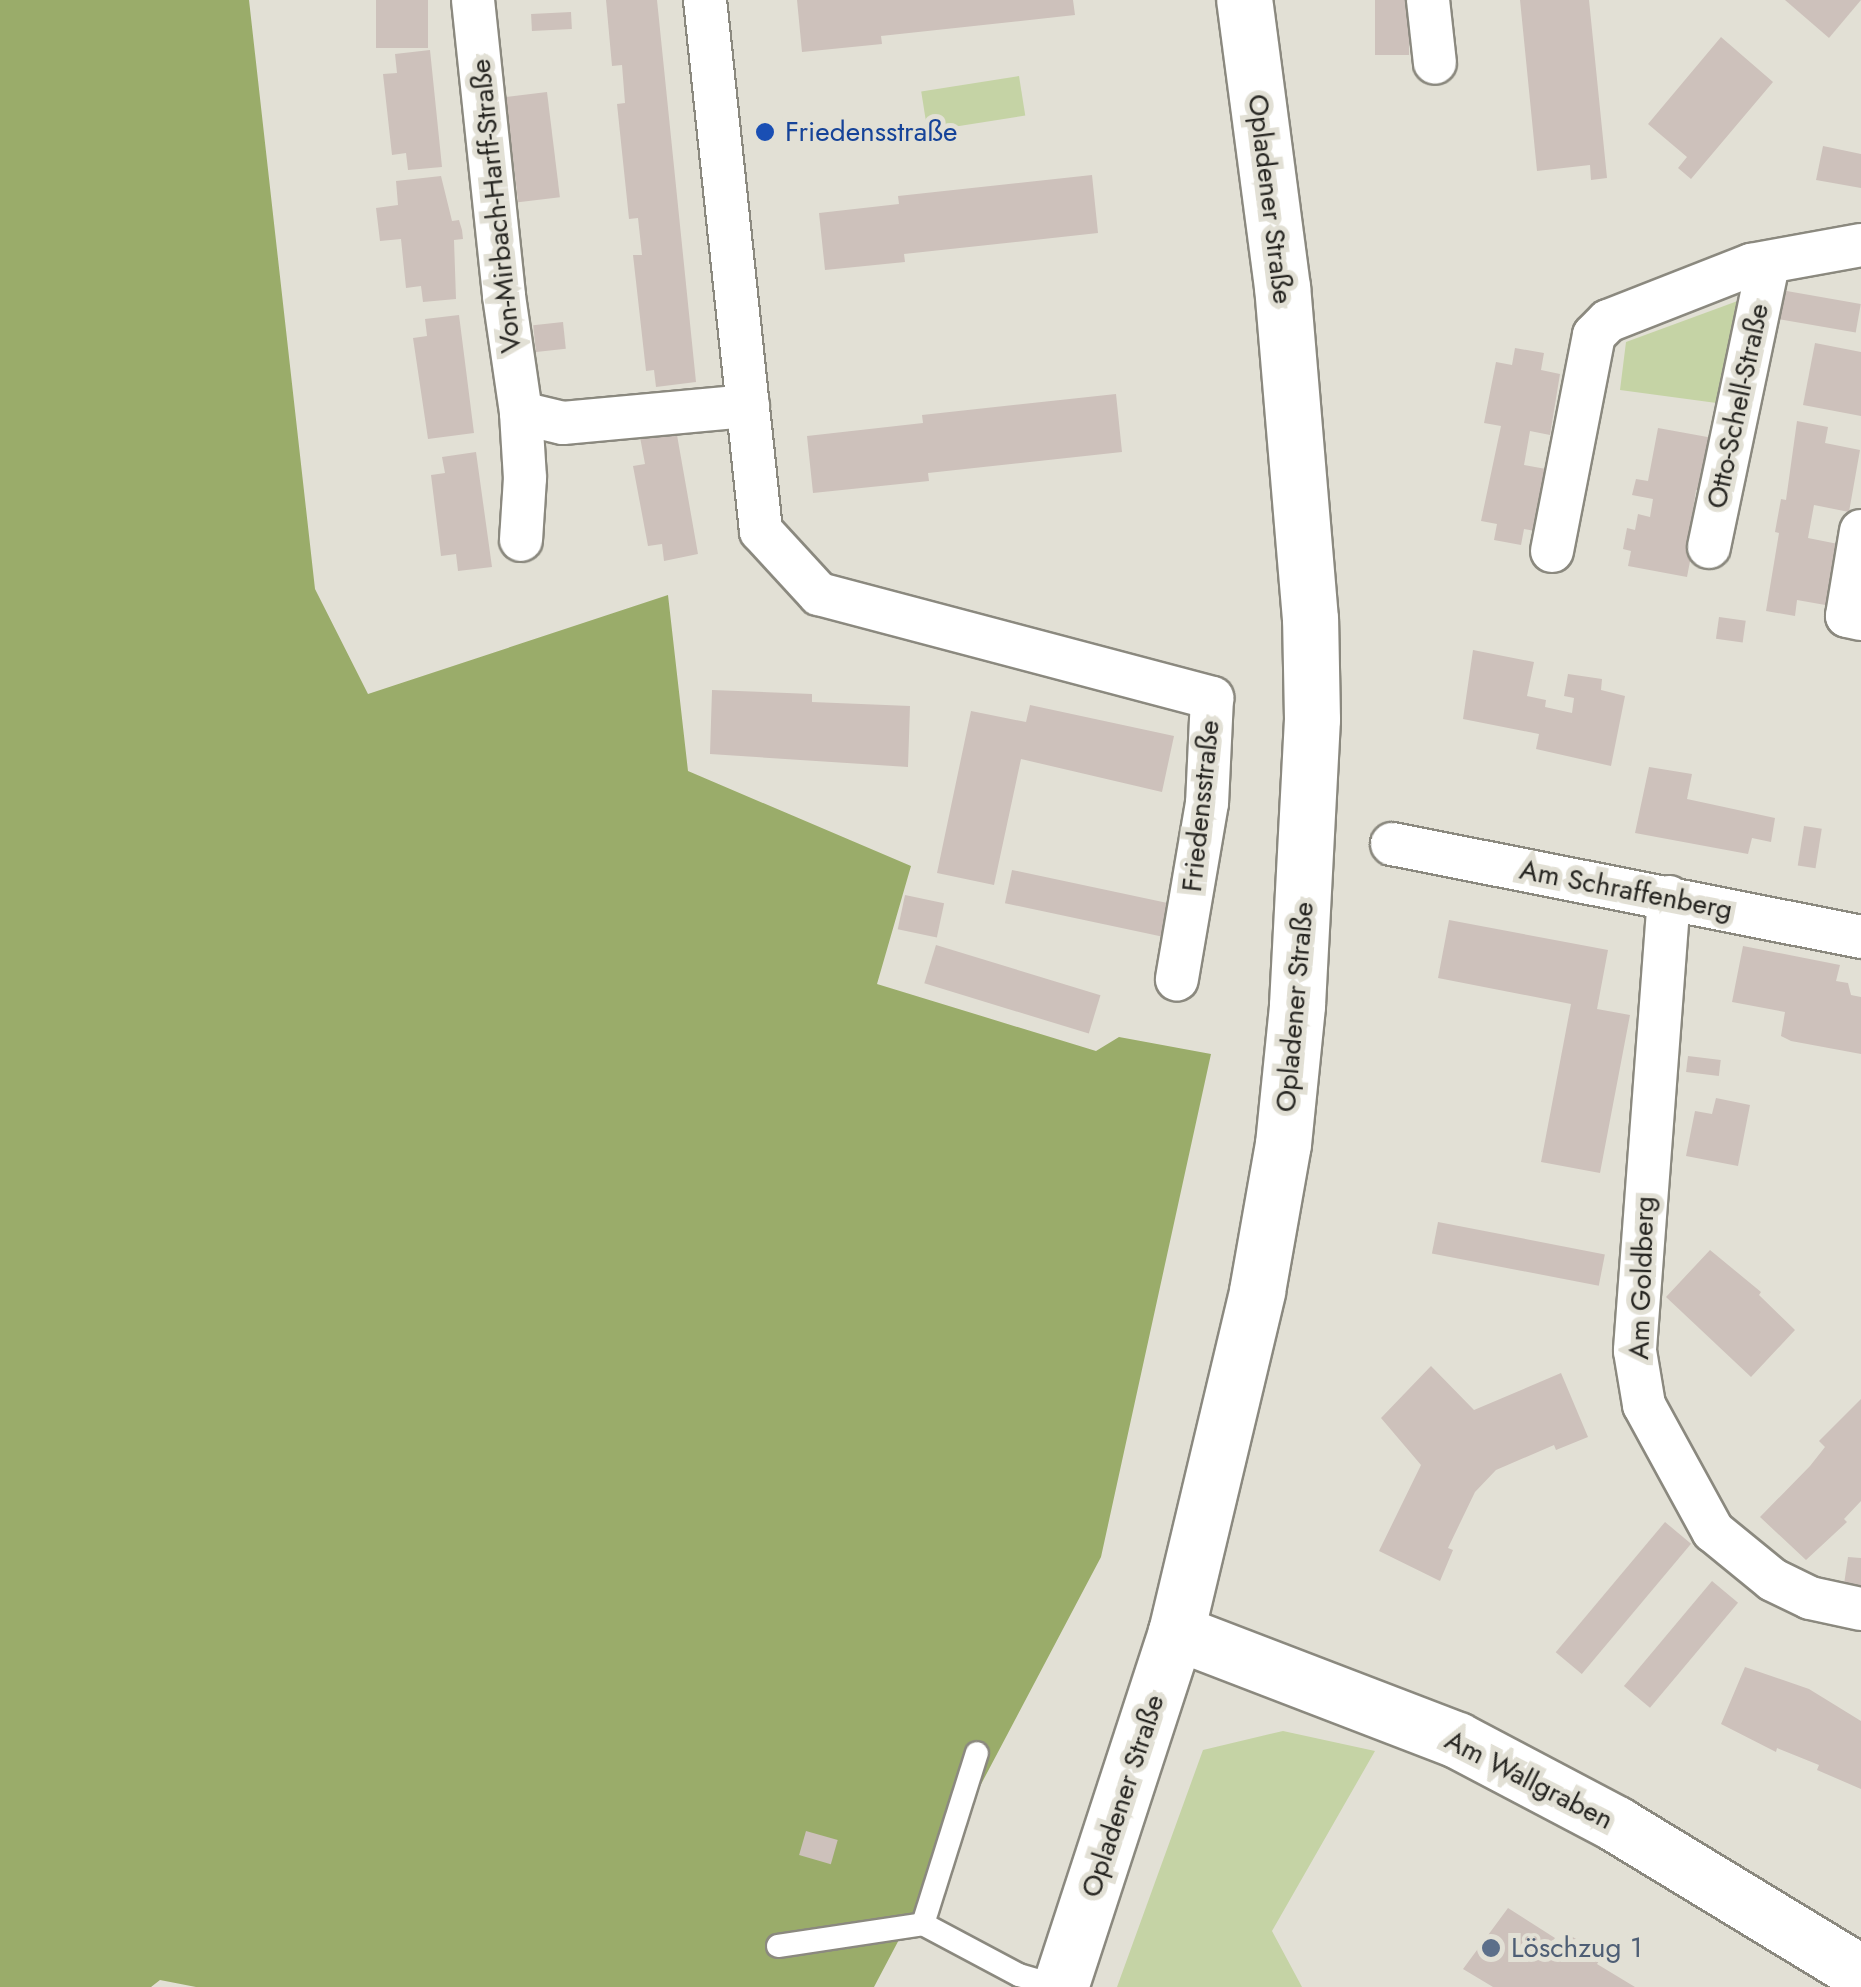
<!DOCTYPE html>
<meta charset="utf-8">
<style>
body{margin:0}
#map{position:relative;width:1861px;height:1987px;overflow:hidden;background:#e2e0d5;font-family:Jost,sans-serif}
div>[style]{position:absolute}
.green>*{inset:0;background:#c5d3a5;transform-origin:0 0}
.forest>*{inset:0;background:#9aac6a}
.building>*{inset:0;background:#cdc1bb;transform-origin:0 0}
.roads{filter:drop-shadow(2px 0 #8b897f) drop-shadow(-2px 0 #8b897f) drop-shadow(0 2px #8b897f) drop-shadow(0 -2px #8b897f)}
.service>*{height:22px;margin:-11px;padding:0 11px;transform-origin:11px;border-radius:11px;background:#fff}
.minor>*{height:42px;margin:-21px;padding:0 21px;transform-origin:21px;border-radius:21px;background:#fff}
.secondary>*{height:55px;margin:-27.5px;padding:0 27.5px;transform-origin:27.5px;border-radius:27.5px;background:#fff}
.dots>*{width:28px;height:28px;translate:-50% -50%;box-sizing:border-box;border:5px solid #e2e0d5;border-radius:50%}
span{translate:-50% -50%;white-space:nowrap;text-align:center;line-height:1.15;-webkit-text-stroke:10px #e2e0d5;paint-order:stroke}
.transit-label{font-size:28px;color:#164399}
.left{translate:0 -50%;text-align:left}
.street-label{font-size:28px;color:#272622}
.service-label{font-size:28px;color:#4e5e75}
</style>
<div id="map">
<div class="green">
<div style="left:1019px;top:76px;width:40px;height:99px;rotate:81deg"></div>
<div style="clip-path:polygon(1743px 299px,1724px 404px,1620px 390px,1626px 342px)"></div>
<div style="clip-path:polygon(1283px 1731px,1375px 1751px,1272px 1931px,1302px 1987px,1117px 1987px,1203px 1750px)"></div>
</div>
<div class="forest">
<div style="clip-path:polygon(0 0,249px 0,315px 589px,368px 694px,668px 595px,688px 771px,911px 866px,877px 984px,1096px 1051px,1119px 1037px,1211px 1054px,1101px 1557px,874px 1987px,196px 1987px,160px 1980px,151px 1987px,0 1987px)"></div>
</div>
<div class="building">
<div style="left:376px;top:0;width:52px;height:48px"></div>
<div style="clip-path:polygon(606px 0,657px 0,696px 382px,656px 387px,654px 370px,646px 371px,633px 255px,642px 255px,638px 218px,629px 219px,617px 104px,625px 103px,622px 65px,612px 66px)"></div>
<div style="clip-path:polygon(797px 0,1073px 0,1075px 15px,881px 36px,882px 44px,802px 52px)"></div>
<div style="left:1375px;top:0;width:34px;height:55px"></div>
<div style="clip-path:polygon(1520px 0,1589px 0,1607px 178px,1591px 180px,1590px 165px,1537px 171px)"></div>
<div style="clip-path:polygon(1785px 0,1861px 0,1829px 38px)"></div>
<div style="left:571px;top:12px;width:17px;height:40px;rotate:87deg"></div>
<div style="clip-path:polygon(1721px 37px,1773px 82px,1691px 179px,1678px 168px,1687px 157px,1648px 124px)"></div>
<div style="clip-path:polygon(430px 50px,442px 167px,408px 170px,406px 153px,392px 155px,383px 74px,397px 73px,395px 54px)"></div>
<div style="left:547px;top:92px;width:106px;height:42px;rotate:83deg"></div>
<div style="clip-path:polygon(1823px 146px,1861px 154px,1861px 188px,1816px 180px)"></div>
<div style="clip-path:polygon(1092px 175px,1098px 233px,904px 254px,905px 262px,825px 270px,819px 213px,899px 204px,898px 196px)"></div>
<div style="clip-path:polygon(441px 176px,452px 221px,459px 220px,462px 230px,463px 239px,454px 240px,456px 299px,423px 302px,421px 286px,406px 288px,401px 239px,380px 241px,376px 208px,398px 205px,396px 181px)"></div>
<div style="left:1781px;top:290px;width:81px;height:29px;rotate:10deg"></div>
<div style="clip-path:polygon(459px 315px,474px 433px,428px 439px,413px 338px,427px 336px,425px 319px)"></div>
<div style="left:563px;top:322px;width:27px;height:30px;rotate:84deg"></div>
<div style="clip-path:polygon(1815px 343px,1861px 352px,1861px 416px,1803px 405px)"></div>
<div style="clip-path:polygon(1515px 348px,1544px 353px,1541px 370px,1560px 374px,1550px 435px,1530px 431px,1524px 465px,1557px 471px,1546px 533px,1524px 529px,1521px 545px,1494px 540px,1497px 524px,1481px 521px,1501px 426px,1484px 423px,1496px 362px,1512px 365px)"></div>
<div style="clip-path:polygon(1116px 394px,1122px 452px,928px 473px,929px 481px,813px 493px,807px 436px,923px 423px,922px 415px)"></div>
<div style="clip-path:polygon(1797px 421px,1828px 427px,1825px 443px,1860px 450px,1849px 512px,1814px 505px,1808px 538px,1843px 545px,1831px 606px,1797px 600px,1795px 616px,1766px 611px,1779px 533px,1775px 532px,1781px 499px,1786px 500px)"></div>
<div style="clip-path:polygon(1658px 428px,1713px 438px,1703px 492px,1696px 490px,1691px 524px,1697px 525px,1687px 577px,1628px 566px,1631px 551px,1623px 549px,1627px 528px,1635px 530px,1638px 514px,1650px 517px,1653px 499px,1632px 495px,1636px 479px,1648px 481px)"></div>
<div style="clip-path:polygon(677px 435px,698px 554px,664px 561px,662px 544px,648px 546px,633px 466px,645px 464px,640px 437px)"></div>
<div style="clip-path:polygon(476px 452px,492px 567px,458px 571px,456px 554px,441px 556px,431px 475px,445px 473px,442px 457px)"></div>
<div style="left:1719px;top:617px;width:27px;height:22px;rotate:8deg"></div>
<div style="clip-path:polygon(1473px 650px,1534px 662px,1527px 696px,1546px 700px,1545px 707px,1572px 713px,1574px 698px,1564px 696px,1568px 674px,1602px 679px,1601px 690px,1625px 696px,1611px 766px,1536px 749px,1539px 734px,1463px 719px)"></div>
<div style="clip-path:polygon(712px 690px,812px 694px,812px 702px,910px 706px,908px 767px,710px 754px)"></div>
<div style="clip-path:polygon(1030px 705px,1174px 736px,1162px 792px,1021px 759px,994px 885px,937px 873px,971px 711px,1026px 722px)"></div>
<div style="clip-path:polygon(1649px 767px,1692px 774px,1687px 799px,1775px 818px,1771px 842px,1752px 838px,1748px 854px,1635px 833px)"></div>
<div style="left:1804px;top:826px;width:18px;height:40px;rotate:9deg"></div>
<div style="left:1012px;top:870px;width:165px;height:34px;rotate:12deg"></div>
<div style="left:905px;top:895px;width:40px;height:35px;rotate:12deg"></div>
<div style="clip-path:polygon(1449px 920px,1608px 950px,1597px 1009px,1630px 1015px,1600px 1173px,1541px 1162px,1571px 1004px,1438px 978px)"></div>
<div style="left:936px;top:945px;width:172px;height:40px;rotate:17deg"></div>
<div style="clip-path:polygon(1743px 946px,1840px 965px,1836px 981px,1848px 983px,1851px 995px,1861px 997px,1861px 1054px,1791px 1041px,1781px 1036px,1785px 1012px,1732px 1002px)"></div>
<div style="left:1688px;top:1056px;width:33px;height:16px;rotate:7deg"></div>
<div style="clip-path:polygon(1716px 1098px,1750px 1105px,1738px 1166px,1686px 1156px,1695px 1111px,1712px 1114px)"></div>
<div style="left:1438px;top:1222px;width:170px;height:32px;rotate:11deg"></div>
<div style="clip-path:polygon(1710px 1250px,1761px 1292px,1759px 1295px,1795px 1330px,1751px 1377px,1666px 1297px)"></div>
<div style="clip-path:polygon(1431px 1366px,1474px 1410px,1561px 1373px,1588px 1437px,1556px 1450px,1554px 1445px,1496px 1470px,1475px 1492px,1448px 1548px,1453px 1550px,1440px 1581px,1379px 1551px,1421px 1465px,1381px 1418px)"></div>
<div style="clip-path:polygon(1861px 1399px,1861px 1501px,1844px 1519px,1847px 1522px,1806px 1560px,1760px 1517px,1810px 1466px,1825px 1447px,1819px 1441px)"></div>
<div style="left:1665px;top:1522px;width:34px;height:170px;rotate:40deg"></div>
<div style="clip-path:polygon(1848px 1557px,1861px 1558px,1861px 1594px,1843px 1591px)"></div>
<div style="left:1712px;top:1581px;width:34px;height:137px;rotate:40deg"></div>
<div style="clip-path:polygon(1745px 1667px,1809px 1689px,1861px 1721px,1861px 1789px,1817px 1770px,1819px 1765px,1777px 1748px,1776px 1752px,1721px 1724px)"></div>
<div style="left:806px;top:1831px;width:33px;height:25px;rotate:16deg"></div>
<div style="clip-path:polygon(1508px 1908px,1555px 1938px,1549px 1946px,1560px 1953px,1571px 1936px,1603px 1955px,1597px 1964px,1635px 1987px,1493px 1987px,1463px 1969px)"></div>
</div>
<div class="roads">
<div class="service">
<div style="left:923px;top:1924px;width:179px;rotate:-72.5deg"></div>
<div style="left:778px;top:1946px;width:147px;rotate:-8.6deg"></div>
<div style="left:923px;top:1924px;width:109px;rotate:28deg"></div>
<div style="left:1019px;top:1975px;width:43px;rotate:16.3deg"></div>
</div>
<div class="minor">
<div style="left:473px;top:0;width:298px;rotate:84deg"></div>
<div style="left:504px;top:296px;width:118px;rotate:81.7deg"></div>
<div style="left:521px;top:413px;width:43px;rotate:13.4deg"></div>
<div style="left:563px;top:423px;width:186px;rotate:-5.3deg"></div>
<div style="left:705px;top:0;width:534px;rotate:83.98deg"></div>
<div style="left:761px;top:531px;width:86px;rotate:47.4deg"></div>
<div style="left:819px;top:594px;width:407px;rotate:14.8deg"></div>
<div style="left:1212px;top:698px;width:105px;rotate:92.7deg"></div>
<div style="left:1207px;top:803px;width:179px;rotate:99.7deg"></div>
<div style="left:1428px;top:0;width:63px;rotate:83.7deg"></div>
<div style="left:521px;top:413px;width:65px;rotate:86.5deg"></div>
<div style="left:525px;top:478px;width:62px;rotate:93.7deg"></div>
<div style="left:1861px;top:531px;width:86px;rotate:99.4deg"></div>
<div style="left:1847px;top:616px;width:14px;rotate:12deg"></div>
<div style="left:1709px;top:547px;width:288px;rotate:-78.2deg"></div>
<div style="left:1552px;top:551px;width:220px;rotate:-79deg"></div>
<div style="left:1594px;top:335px;width:20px;rotate:-45deg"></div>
<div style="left:1608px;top:321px;width:154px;rotate:-21.4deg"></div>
<div style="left:1751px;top:265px;width:112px;rotate:-10.3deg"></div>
<div style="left:1392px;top:844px;width:478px;rotate:11.2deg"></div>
<div style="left:1669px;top:897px;width:455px;rotate:94.3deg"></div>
<div style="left:1635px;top:1351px;width:55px;rotate:80.5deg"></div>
<div style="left:1644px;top:1405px;width:144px;rotate:61.3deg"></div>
<div style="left:1713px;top:1531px;width:77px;rotate:39.2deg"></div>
<div style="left:1773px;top:1580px;width:41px;rotate:25.9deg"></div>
<div style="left:1810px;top:1598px;width:52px;rotate:12.2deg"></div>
</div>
<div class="secondary">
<div style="left:1176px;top:1632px;width:301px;rotate:21deg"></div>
<div style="left:1457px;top:1740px;width:180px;rotate:27.8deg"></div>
<div style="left:1616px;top:1824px;width:287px;rotate:31.3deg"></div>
<div style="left:1060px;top:1987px;width:373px;rotate:-71.9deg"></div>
<div style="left:1176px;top:1632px;width:350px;rotate:-76.6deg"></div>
<div style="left:1257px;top:1291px;width:149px;rotate:-80deg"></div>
<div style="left:1283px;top:1144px;width:140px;rotate:-84.2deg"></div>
<div style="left:1297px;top:1005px;width:286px;rotate:-87deg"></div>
<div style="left:1312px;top:719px;width:100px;rotate:-91.1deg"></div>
<div style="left:1310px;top:619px;width:333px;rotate:-94.8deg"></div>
<div style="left:1282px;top:287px;width:290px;rotate:-97.5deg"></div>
</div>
</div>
<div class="dots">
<div style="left:765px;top:132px;background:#1a4fb4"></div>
<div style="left:1491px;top:1948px;background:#5c6f8a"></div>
</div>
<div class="transit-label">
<span class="left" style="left:785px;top:132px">Friedensstraße</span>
</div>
<div class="street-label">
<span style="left:1270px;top:199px;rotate:83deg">Opladener Straße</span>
<span style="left:496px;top:206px;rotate:-96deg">Von-Mirbach-Harff-Straße</span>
<span style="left:1738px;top:406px;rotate:-78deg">Otto-Schell-Straße</span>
<span style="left:1201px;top:806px;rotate:-84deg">Friedensstraße</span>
<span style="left:1626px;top:890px;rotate:11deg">Am Schraffenberg</span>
<span style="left:1295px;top:1007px;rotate:-85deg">Opladener Straße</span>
<span style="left:1642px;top:1278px;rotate:-88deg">Am Goldberg</span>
<span style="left:1529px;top:1780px;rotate:27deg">Am Wallgraben</span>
<span style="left:1123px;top:1796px;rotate:-72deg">Opladener Straße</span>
</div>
<div class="service-label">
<span class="left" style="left:1511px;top:1948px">Löschzug 1</span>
</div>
</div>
